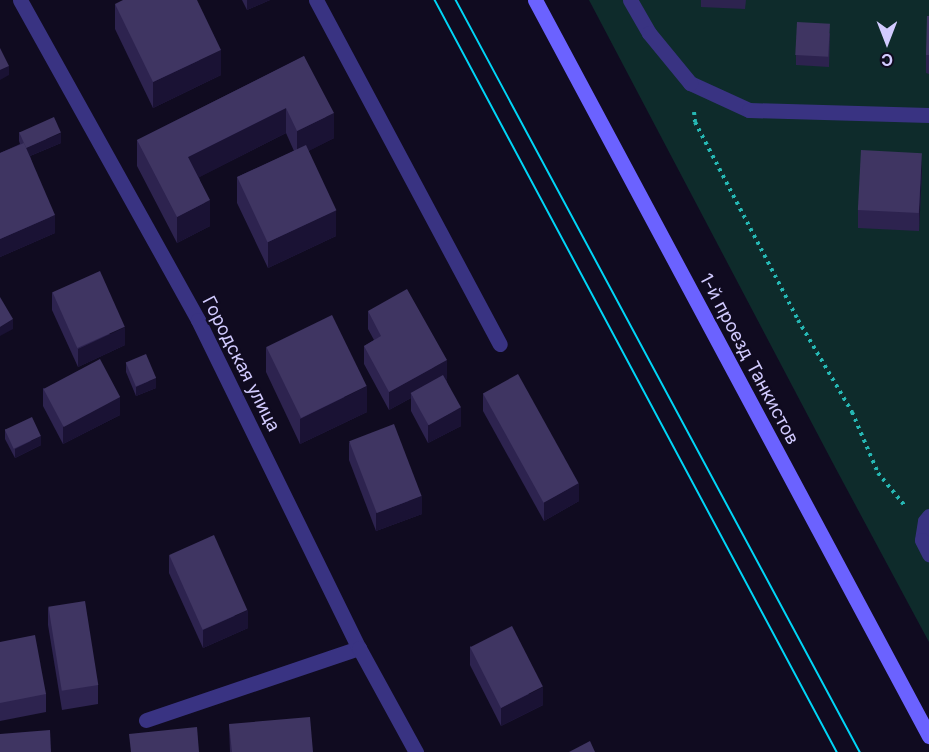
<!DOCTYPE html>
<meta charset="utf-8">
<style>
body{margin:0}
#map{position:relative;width:929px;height:752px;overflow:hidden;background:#100b20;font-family:Inter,sans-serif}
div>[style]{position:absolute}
.green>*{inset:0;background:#0e2b2b}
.path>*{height:4px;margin-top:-2px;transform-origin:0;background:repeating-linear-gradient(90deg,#26b8b4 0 3px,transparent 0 7.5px)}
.service>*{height:15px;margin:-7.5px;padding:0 7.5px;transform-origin:7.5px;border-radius:7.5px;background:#393382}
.minor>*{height:15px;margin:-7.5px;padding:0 7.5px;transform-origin:7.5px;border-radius:7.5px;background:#393382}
.secondary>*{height:15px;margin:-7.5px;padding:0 7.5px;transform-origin:7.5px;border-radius:7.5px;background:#6b62ff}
.tram>*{height:1.5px;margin:-0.75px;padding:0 0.75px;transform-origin:0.75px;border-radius:0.75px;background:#00d5f6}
.wall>*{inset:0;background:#2d234f}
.shaded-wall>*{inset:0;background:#1a1234}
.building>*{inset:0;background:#3f3562;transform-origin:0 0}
span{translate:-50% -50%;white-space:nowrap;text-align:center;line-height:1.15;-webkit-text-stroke:4.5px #100b20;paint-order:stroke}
.street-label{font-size:18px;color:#d2cbff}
.north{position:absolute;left:857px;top:12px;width:60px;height:60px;-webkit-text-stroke:4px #100b20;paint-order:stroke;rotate:180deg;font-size:16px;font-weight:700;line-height:24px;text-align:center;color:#d2cbff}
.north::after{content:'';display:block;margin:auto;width:21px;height:27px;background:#d2cbff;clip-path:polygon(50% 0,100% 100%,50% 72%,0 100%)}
</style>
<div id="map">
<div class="green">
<div style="clip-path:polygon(589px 0,929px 0,929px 642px,835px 467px)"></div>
</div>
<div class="path">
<div style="left:694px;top:112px;width:10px;rotate:84deg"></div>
<div style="left:695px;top:122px;width:223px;rotate:62.5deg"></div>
<div style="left:798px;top:320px;width:107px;rotate:59.6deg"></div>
<div style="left:852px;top:412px;width:66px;rotate:66.9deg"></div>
<div style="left:878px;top:473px;width:43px;rotate:50.7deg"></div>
</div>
<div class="service">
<div style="left:690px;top:83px;width:65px;rotate:24.6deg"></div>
<div style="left:749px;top:110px;width:180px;rotate:1.6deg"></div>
<div style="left:929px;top:516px;width:6px;rotate:129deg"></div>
<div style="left:925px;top:521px;width:19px;rotate:99deg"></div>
<div style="left:922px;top:540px;width:16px;rotate:63deg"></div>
<div style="left:146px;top:720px;width:225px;rotate:-18.7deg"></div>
</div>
<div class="minor">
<div style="left:20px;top:0;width:366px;rotate:60.9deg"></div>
<div style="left:198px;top:320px;width:365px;rotate:63.9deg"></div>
<div style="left:359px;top:648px;width:119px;rotate:61.3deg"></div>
<div style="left:316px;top:0;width:390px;rotate:61.9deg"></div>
<div style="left:630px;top:0;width:38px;rotate:60deg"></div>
<div style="left:649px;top:33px;width:65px;rotate:50.6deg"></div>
</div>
<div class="secondary">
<div style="left:535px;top:0;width:835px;rotate:61.84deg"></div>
</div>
<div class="tram">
<div style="left:435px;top:0;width:853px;rotate:61.87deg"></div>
<div style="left:456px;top:0;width:854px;rotate:61.75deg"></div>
</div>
<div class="wall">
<div style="clip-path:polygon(242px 0,270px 0,247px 10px)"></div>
<div style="clip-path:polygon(701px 0,746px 0,745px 9px,701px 7px)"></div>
<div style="clip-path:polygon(115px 4px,221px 75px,153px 108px,115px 29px)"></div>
<div style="clip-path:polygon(929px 16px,929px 74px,926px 73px,926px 55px)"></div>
<div style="clip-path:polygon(830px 33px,829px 67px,796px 65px,796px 55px)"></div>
<div style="clip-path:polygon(304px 56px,334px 138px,308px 151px,336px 236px,268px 268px,237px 203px,237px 177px,294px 151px,286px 133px,199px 177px,210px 226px,177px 243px,137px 166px,137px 140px)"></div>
<div style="clip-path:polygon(19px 132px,61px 143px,30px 156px,55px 233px,0 257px,0 153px,20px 144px,19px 141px)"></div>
<div style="clip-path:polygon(922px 171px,919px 231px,858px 228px,858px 210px)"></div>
<div style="clip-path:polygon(52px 292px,125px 345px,78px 367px,52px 310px)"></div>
<div style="clip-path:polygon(368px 311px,447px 379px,446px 379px,461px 426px,428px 443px,411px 411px,411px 398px,389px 410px,364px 364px,364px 346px,374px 340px,368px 329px)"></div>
<div style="clip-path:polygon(266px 347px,367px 412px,300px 444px,266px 372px)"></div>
<div style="clip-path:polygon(126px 362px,156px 388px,136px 396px,126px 372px)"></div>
<div style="clip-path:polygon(43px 388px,120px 415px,63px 444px,43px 406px)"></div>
<div style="clip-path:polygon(483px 393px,579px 501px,544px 521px,483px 411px)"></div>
<div style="clip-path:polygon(5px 429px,41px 445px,15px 458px,5px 439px)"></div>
<div style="clip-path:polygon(349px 442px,422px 514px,376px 531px,349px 460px)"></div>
<div style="clip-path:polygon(169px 555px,248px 628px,203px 648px,169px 573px)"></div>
<div style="clip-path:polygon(48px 607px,98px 685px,98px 704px,62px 710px,48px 625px)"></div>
<div style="clip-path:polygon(0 642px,46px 694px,46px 712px,0 721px)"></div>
<div style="clip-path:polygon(470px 646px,543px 705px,501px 726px,470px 665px)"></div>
<div style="clip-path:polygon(229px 724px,313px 752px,230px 752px)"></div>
</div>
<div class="shaded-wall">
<div style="clip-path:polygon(247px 0,270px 0,247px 10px)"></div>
<div style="clip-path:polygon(221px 50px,221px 75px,153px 108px,153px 82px)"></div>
<div style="clip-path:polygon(9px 66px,9px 75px,0 80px,0 70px)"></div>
<div style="clip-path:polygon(286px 108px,286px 133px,188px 183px,188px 157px)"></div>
<div style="clip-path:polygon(334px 113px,334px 138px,297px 157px,297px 131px)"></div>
<div style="clip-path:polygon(61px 133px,61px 143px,25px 158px,25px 148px)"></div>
<div style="clip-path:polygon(922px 153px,922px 171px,919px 231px,919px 212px)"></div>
<div style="clip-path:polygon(210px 200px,210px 226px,177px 243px,177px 217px)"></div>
<div style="clip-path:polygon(336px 210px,336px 236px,268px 268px,268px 242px)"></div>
<div style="clip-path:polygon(55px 215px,55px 233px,0 257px,0 239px)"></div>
<div style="clip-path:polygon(13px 319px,13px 329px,0 336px,0 327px)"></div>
<div style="clip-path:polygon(125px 327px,125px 345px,78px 367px,78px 349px)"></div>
<div style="clip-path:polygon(447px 360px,447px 379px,413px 397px,411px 393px,411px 398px,389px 410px,389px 392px)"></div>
<div style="clip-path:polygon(156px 378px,156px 388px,136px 396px,136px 387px)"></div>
<div style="clip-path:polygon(367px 386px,367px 412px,300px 444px,300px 419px)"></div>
<div style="clip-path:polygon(120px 397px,120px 415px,63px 444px,63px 426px)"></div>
<div style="clip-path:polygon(461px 407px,461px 426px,428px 443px,428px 425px)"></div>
<div style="clip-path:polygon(41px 436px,41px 445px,15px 458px,15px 449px)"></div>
<div style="clip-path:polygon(579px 483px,579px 501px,544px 521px,544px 502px)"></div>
<div style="clip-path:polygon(422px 496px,422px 514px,376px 531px,376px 513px)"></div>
<div style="clip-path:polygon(248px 610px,248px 628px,203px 648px,203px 630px)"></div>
<div style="clip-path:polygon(543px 687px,543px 705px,501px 726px,501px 708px)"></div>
</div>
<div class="building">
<div style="clip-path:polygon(123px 0,197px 0,221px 50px,153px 82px,115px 4px)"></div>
<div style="clip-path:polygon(927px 16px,929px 16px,929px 55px,926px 55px)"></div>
<div style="left:797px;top:22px;width:33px;height:33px;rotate:3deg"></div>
<div style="clip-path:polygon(0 48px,9px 66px,0 70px)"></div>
<div style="clip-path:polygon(304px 56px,334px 113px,297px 131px,286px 108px,188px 157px,210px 200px,177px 217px,137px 140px)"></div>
<div style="left:54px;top:117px;width:17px;height:38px;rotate:66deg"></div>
<div style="clip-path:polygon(24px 143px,55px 215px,0 239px,0 153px)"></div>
<div style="left:306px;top:145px;width:72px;height:76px;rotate:65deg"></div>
<div style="left:861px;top:150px;width:61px;height:60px;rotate:3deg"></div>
<div style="left:100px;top:271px;width:61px;height:52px;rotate:66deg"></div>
<div style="clip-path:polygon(407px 289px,447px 360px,389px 392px,364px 346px,381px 336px,368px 311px)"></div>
<div style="clip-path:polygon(0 297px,13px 319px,0 327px)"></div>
<div style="left:332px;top:315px;width:79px;height:73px;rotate:64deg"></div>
<div style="left:146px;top:354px;width:26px;height:22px;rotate:67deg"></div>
<div style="left:100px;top:359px;width:43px;height:64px;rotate:62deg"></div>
<div style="left:518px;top:374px;width:125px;height:40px;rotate:61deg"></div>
<div style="left:443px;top:375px;width:37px;height:37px;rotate:61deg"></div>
<div style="left:32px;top:417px;width:21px;height:30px;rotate:65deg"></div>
<div style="left:394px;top:424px;width:77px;height:48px;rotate:69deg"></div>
<div style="left:214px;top:535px;width:82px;height:49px;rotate:66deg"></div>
<div style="left:85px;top:601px;width:85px;height:37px;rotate:81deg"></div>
<div style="left:512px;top:626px;width:68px;height:47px;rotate:63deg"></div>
<div style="clip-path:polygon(35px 635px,46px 694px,0 703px,0 642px)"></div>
<div style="clip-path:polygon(310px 717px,313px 752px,232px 752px,229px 724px)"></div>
<div style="clip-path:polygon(197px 727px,199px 752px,131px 752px,129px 734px)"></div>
<div style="clip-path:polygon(50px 730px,51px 752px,0 752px,0 734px)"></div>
<div style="clip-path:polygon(590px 741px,595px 752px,569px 752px)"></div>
</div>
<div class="street-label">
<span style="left:749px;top:359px;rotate:62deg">1-й проезд Танкистов</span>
<span style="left:241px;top:364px;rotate:63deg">Городская улица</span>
</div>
<div class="north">С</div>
</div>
